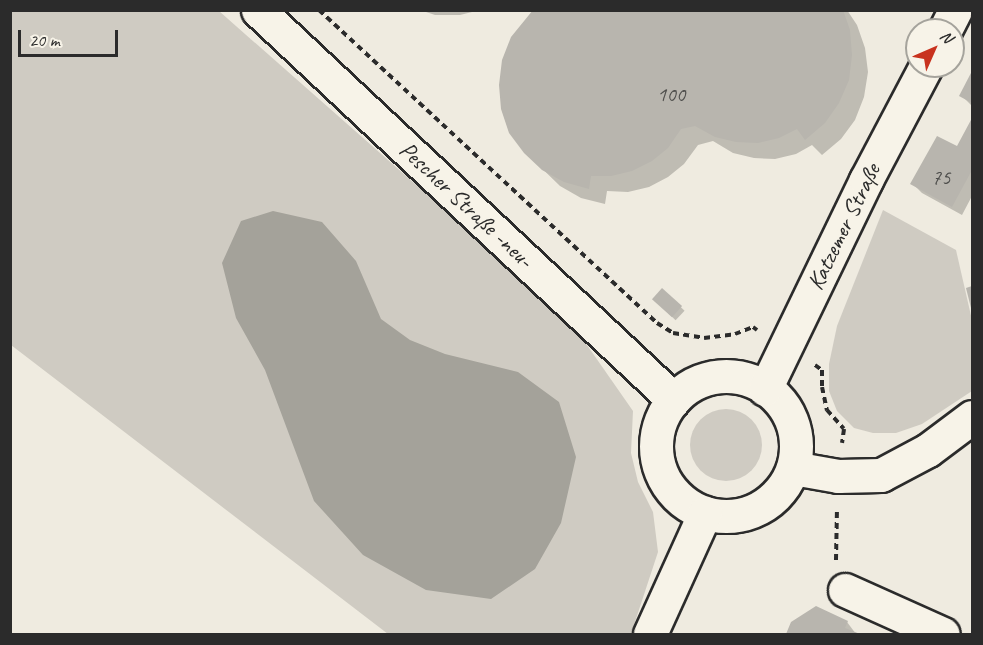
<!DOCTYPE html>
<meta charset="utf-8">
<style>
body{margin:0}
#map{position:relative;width:983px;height:645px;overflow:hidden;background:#efebe0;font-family:Caveat,sans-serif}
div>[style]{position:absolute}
.green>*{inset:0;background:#cfcbc2}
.round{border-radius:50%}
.water>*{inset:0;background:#a4a29a}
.shadow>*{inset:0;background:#0003;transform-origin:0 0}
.building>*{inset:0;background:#b8b5ae;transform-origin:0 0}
.path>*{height:4px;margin-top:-2px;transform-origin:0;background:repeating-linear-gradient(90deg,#2b2b2b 0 6px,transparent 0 10.5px)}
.roads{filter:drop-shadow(2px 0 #2b2b2b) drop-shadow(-2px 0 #2b2b2b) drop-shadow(0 2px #2b2b2b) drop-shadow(0 -2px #2b2b2b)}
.street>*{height:33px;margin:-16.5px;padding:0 16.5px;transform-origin:16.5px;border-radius:16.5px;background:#f7f3e8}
.secondary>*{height:33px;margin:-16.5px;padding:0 16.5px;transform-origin:16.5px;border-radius:16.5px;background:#f7f3e8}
.secondary>.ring{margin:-16.5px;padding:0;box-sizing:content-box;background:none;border:33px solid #f7f3e8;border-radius:50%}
span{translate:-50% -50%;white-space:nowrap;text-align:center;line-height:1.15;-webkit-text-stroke:6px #f7f3e8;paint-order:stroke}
.number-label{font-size:21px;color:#4e4e4c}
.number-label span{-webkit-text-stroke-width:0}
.street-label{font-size:24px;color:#2b2b2b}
.frame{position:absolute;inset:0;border:12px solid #2b2b2b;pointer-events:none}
.north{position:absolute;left:905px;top:18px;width:60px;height:60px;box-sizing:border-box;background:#f7f3e8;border:2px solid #a5a39c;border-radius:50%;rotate:45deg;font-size:16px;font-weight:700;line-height:24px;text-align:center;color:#2b2b2b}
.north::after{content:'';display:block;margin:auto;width:21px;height:27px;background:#c8321e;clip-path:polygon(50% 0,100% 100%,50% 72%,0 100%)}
.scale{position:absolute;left:18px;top:30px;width:100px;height:27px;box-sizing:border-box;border:3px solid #2b2b2b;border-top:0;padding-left:8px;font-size:18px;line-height:21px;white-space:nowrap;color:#2b2b2b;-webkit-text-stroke:4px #f7f3e8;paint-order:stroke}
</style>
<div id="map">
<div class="green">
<div style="clip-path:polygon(10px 11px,219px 11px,541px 295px,580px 335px,633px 411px,631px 453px,638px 482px,653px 512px,658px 552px,631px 634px,388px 634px,11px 345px)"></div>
<div style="clip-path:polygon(883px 210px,956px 250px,972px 320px,972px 391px,922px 424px,896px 433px,873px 433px,854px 428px,837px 411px,829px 391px,829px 364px,837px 326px)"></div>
<div class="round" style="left:690px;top:409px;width:72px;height:72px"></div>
</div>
<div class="water">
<div style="clip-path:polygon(273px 211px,322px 222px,356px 261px,381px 319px,410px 340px,445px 354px,518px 372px,559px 402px,576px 457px,561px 523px,535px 569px,491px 599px,426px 590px,363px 555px,314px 501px,265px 370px,236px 318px,222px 263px,241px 221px)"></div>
</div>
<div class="shadow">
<div style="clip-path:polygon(420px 10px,480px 10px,460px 15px,435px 15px)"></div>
<div style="clip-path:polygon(536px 10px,847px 10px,857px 25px,865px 48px,868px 72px,864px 97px,855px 120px,841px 139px,822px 155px,812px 145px,796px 154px,775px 159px,754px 158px,733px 153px,713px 141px,698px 145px,684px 164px,668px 177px,649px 187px,628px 192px,607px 191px,605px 204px,581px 198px,560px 186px,525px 152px)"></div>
<div style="clip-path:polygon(972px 74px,972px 106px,961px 95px)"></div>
<div style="clip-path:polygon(972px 122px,972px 196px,962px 215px,922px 193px,912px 183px,966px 155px)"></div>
<div style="left:663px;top:290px;width:30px;height:13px;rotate:44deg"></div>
<div style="clip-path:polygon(847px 622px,856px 634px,787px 634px,792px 623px)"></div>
</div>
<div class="building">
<div style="clip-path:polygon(533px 10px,843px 10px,850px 30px,852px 55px,849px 80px,839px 103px,825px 123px,805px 140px,797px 129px,779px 138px,758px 143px,736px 142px,715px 137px,695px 126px,681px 129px,668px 148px,652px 161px,632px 171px,611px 176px,591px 176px,589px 189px,564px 182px,542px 170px,524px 153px,509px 133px,501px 109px,499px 85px,502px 60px,511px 37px)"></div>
<div style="clip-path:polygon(972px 71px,972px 103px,959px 96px)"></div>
<div style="clip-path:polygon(972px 118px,972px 170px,952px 207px,910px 184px,937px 136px,957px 146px)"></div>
<div style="clip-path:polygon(972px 286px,972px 312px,966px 288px)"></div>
<div style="left:662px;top:288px;width:27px;height:15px;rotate:42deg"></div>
<div style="clip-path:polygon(816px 606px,848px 621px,845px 628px,860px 634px,786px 634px,791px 622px)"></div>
</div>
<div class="path">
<div style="left:319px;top:10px;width:461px;rotate:42.8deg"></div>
<div style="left:657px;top:323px;width:19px;rotate:32deg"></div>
<div style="left:673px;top:333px;width:31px;rotate:9deg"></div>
<div style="left:704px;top:338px;width:31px;rotate:-7deg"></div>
<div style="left:735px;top:334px;width:19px;rotate:-21deg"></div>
<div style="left:753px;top:327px;width:5px;rotate:37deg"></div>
<div style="left:815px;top:365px;width:9px;rotate:36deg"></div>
<div style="left:822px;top:370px;width:17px;rotate:90deg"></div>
<div style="left:822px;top:387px;width:24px;rotate:78deg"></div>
<div style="left:827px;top:410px;width:25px;rotate:48deg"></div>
<div style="left:844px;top:429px;width:14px;rotate:98deg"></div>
<div style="left:836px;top:560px;width:50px;rotate:-88.9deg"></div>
</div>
<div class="roads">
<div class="street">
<div style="left:258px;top:10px;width:570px;rotate:43.15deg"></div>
<div style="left:793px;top:468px;width:46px;rotate:10.1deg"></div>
<div style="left:838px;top:476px;width:43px;rotate:-1.3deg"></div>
<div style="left:881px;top:475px;width:53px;rotate:-28deg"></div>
<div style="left:928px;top:450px;width:55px;rotate:-36.9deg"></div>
<div style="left:845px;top:590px;width:107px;rotate:24.2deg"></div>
</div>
<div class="secondary">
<div style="left:945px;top:30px;width:22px;rotate:-63deg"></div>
<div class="ring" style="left:656px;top:376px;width:107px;height:107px"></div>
<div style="left:765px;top:389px;width:232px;rotate:-64.2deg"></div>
<div style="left:866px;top:180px;width:129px;rotate:-62.2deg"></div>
<div style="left:650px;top:634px;width:133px;rotate:-65.6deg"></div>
</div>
</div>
<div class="number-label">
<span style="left:671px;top:94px">100</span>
<span style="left:941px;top:177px">75</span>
</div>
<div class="street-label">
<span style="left:466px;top:205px;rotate:43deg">Pescher Straße -neu-</span>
<span style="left:844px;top:227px;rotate:-64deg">Katzemer Straße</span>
</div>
<div class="frame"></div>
<div class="north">N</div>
<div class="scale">20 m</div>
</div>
